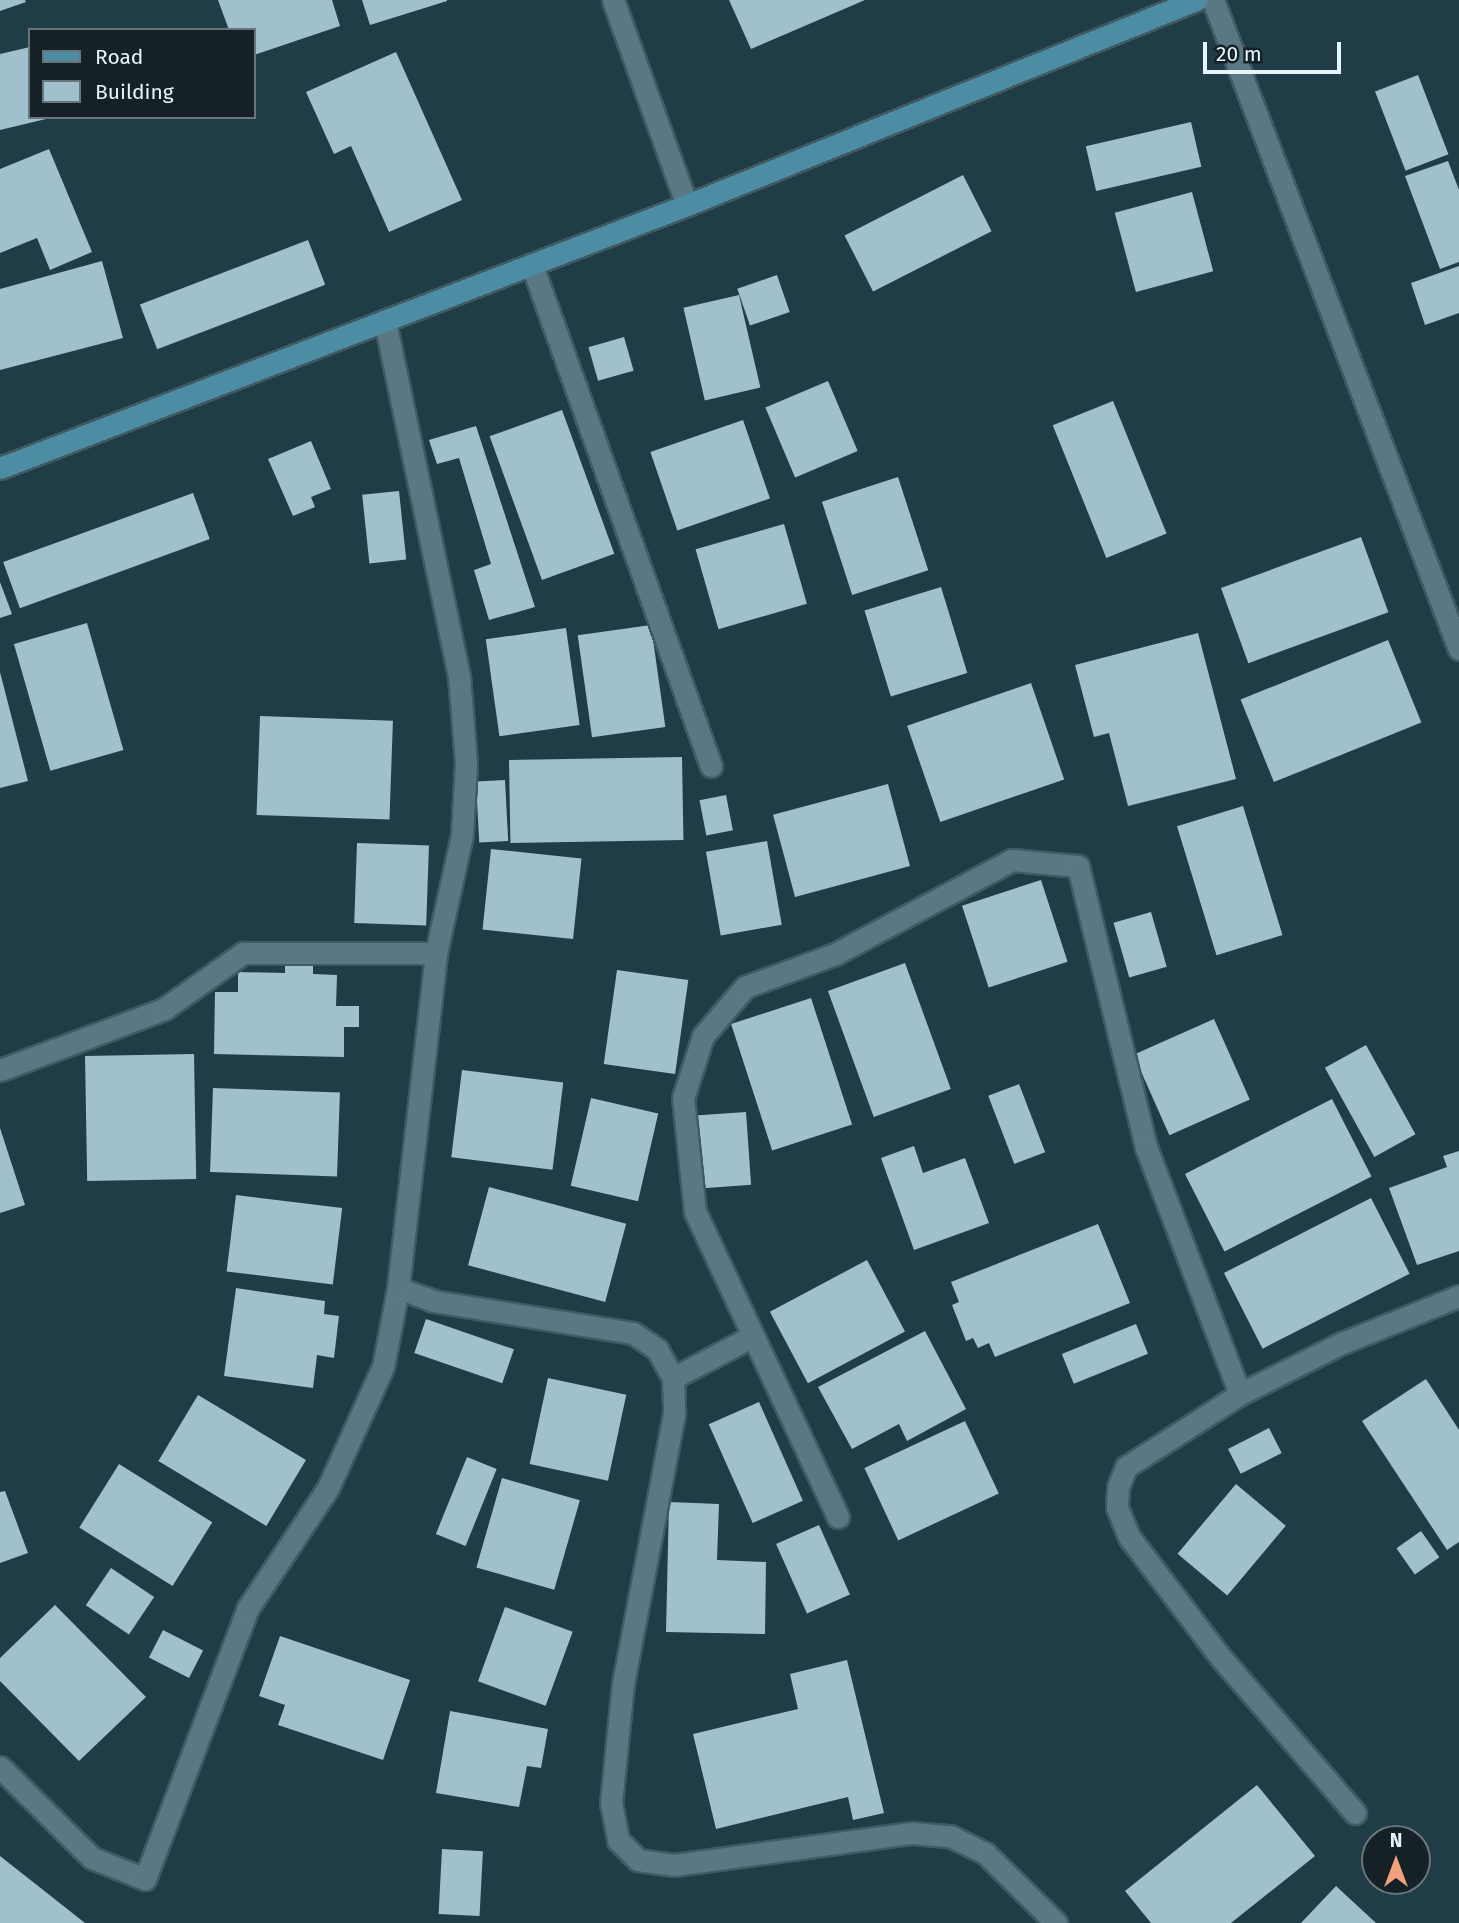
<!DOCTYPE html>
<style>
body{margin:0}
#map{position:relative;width:1459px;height:1923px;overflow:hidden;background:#203c47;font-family:"Fira Sans",sans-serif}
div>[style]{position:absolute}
.building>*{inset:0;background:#a1c0cd;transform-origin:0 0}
.roads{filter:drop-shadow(2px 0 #405a63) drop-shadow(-2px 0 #405a63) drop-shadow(0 2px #405a63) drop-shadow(0 -2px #405a63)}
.street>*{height:21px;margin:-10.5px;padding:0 10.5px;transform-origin:10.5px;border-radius:10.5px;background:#5a7884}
.secondary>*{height:21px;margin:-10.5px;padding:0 10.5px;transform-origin:10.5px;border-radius:10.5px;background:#4c8da3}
span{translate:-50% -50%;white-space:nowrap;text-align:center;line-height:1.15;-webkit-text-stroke:7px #152126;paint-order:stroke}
.legend{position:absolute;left:28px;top:28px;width:228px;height:91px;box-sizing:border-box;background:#152126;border:2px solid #68767b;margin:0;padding:9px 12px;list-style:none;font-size:21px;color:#e4f5fb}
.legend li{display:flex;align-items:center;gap:14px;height:35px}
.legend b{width:35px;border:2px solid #68767b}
.north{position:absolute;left:1361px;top:1825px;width:70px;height:70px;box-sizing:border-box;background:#152126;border:2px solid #68767b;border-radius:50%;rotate:0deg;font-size:19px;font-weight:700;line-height:28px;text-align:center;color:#e4f5fb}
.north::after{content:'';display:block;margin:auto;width:24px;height:32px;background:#f1a17d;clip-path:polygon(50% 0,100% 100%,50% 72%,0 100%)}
.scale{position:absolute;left:1203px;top:42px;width:138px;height:32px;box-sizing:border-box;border:4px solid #e4f5fb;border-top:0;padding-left:9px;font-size:21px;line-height:24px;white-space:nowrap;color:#e4f5fb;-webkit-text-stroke:5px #152126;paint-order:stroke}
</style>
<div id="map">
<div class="building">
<div style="clip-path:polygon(0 0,25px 0,26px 2px,0 11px)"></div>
<div style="clip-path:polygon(218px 0,332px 0,340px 26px,254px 55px,254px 30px,229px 30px)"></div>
<div style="clip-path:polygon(362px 0,447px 0,447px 1px,370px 25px)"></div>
<div style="clip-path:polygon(729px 0,865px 0,751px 49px)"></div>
<div style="clip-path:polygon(30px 47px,30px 117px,50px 118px,0 130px,0 54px)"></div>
<div style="clip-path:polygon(396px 52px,462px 200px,389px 232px,351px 146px,334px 154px,306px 92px)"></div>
<div style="left:1418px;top:75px;width:85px;height:46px;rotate:69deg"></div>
<div style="left:1191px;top:122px;width:46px;height:108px;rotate:77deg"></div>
<div style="clip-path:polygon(49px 149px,92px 252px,50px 270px,37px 238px,0 253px,0 169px)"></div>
<div style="clip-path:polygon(1448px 161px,1459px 190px,1459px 262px,1440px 269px,1405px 176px)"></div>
<div style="left:963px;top:175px;width:63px;height:133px;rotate:63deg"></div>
<div style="left:1192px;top:192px;width:82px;height:80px;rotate:75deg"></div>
<div style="left:308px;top:240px;width:48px;height:180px;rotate:69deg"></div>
<div style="clip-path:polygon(102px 261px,123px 338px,0 370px,0 289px)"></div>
<div style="clip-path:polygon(1459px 266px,1459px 313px,1425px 325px,1411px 283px)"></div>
<div style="left:777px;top:275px;width:39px;height:42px;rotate:71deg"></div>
<div style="left:739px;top:295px;width:95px;height:57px;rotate:77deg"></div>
<div style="left:624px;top:337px;width:35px;height:37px;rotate:74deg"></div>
<div style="left:828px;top:381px;width:76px;height:68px;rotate:67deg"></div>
<div style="left:1113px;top:401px;width:143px;height:65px;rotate:68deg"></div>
<div style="left:562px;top:410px;width:153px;height:77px;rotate:70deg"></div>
<div style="left:743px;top:420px;width:83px;height:98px;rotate:71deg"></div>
<div style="clip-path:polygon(476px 426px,535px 607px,489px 620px,474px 570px,491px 564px,459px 458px,437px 464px,429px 440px)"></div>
<div style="clip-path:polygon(311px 441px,331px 489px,311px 497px,315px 507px,293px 516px,268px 459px)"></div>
<div style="left:898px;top:477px;width:98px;height:80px;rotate:72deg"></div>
<div style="left:399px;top:491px;width:69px;height:37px;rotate:84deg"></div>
<div style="left:193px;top:493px;width:49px;height:202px;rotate:70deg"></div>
<div style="left:784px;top:524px;width:83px;height:92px;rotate:74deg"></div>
<div style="left:1361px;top:537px;width:80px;height:149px;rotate:70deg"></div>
<div style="clip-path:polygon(0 582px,12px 614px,0 618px)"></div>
<div style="left:941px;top:587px;width:90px;height:80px;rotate:73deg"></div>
<div style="left:87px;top:623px;width:132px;height:76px;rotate:74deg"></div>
<div style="left:651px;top:625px;width:103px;height:74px;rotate:82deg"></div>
<div style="left:566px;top:628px;width:98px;height:81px;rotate:82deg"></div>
<div style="clip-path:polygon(1198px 633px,1236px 779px,1128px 806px,1109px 733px,1094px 737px,1075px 665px)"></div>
<div style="left:1388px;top:640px;width:89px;height:159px;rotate:68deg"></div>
<div style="clip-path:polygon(0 672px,28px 781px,0 788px)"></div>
<div style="left:1031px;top:683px;width:102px;height:131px;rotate:71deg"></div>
<div style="left:260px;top:716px;width:133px;height:99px;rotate:2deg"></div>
<div style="left:682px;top:757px;width:83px;height:173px;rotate:89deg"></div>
<div style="left:505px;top:780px;width:61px;height:29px;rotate:87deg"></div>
<div style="left:888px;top:784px;width:85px;height:119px;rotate:75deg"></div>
<div style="left:726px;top:795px;width:36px;height:27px;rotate:79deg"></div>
<div style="left:1243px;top:806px;width:135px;height:69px;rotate:73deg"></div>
<div style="left:767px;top:841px;width:85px;height:62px;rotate:80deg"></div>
<div style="left:357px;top:843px;width:72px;height:80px;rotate:2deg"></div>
<div style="left:491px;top:849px;width:91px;height:81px;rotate:6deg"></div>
<div style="left:1041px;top:880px;width:86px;height:83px;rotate:72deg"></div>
<div style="left:1151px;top:912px;width:57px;height:39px;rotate:74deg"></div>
<div style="clip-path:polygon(285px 963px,313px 964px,313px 974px,337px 975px,336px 1006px,359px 1006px,359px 1027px,344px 1027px,344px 1057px,214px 1054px,215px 992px,238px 992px,238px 972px,285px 973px)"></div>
<div style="left:905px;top:963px;width:134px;height:82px;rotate:70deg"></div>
<div style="left:617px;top:970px;width:72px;height:95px;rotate:8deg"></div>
<div style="left:811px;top:998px;width:133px;height:84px;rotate:72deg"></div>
<div style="left:1214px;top:1019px;width:88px;height:88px;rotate:66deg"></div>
<div style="left:1366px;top:1045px;width:102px;height:47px;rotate:61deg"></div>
<div style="left:194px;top:1054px;width:125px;height:109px;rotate:89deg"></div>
<div style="left:462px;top:1070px;width:102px;height:88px;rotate:7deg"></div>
<div style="left:1019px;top:1084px;width:73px;height:33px;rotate:69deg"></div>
<div style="left:213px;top:1088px;width:127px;height:84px;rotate:2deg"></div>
<div style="left:591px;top:1098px;width:69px;height:90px;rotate:13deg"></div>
<div style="left:1332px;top:1099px;width:87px;height:165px;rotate:63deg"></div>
<div style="left:746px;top:1112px;width:73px;height:51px;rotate:86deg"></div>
<div style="clip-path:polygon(0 1128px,25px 1205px,0 1213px)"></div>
<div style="clip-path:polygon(914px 1146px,923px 1173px,965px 1158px,989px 1223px,914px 1250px,881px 1158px)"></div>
<div style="clip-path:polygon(1459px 1151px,1459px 1251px,1417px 1265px,1389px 1188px,1447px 1167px,1443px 1156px)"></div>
<div style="left:489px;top:1187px;width:142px;height:81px;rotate:15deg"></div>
<div style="left:236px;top:1195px;width:107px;height:77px;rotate:7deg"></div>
<div style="left:1371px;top:1198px;width:85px;height:165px;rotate:63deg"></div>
<div style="clip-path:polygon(1098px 1224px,1130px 1303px,995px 1357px,989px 1343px,978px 1348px,973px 1338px,966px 1341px,952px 1305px,959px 1302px,951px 1282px)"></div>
<div style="left:867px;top:1260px;width:81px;height:110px;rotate:62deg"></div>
<div style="clip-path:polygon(236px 1288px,325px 1301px,324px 1314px,339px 1316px,334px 1358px,317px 1355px,313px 1388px,224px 1376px)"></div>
<div style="left:426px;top:1319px;width:93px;height:36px;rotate:19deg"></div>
<div style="left:1136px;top:1324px;width:32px;height:80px;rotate:68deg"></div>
<div style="clip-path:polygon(925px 1331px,966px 1409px,907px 1441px,899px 1424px,852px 1449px,818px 1387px)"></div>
<div style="left:548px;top:1378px;width:80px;height:88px;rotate:12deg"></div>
<div style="clip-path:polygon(1426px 1379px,1459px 1430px,1459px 1542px,1447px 1550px,1362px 1421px)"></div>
<div style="left:198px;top:1395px;width:126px;height:77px;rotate:31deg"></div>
<div style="left:759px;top:1402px;width:108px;height:55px;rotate:66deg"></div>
<div style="left:965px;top:1421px;width:80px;height:111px;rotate:65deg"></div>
<div style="left:1269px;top:1428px;width:28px;height:46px;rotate:63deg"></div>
<div style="left:467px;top:1457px;width:32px;height:83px;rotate:22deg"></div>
<div style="left:119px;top:1464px;width:110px;height:75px;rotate:32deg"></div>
<div style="left:502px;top:1478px;width:81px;height:93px;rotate:16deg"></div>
<div style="left:1236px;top:1484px;width:65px;height:91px;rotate:40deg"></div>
<div style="clip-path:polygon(5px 1491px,28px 1553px,0 1563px,0 1492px)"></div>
<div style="clip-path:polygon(669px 1502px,719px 1504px,717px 1560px,766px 1562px,765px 1634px,666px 1632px)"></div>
<div style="left:819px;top:1525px;width:76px;height:47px;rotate:66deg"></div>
<div style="left:1421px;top:1531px;width:32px;height:30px;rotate:55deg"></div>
<div style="left:111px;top:1568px;width:52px;height:45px;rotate:34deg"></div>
<div style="clip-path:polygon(55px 1605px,146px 1697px,79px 1761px,0 1681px,0 1658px)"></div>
<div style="left:505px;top:1607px;width:72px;height:79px;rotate:20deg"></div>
<div style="left:163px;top:1630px;width:45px;height:31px;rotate:27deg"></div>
<div style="clip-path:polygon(280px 1636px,410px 1680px,383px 1760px,278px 1725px,285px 1705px,259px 1696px)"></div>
<div style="clip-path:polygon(847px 1660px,884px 1813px,853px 1820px,848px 1797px,716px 1829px,693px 1734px,798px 1709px,790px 1674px)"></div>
<div style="clip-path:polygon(450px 1711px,548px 1729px,541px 1768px,527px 1766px,519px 1807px,436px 1793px)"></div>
<div style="clip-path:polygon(1257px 1785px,1315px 1856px,1231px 1923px,1151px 1923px,1125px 1891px)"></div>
<div style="left:442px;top:1849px;width:41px;height:65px;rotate:3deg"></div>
<div style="clip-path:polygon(0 1856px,85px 1923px,0 1923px)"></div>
<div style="clip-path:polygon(1336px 1886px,1376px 1923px,1301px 1923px)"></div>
</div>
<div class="roads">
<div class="street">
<div style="left:613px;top:0;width:218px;rotate:70.2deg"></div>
<div style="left:1213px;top:0;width:694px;rotate:69.24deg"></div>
<div style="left:532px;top:265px;width:532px;rotate:70.34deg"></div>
<div style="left:0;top:1070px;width:175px;rotate:-20.4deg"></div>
<div style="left:164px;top:1009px;width:97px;rotate:-35.3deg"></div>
<div style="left:243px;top:953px;width:193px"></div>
<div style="left:398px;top:1288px;width:37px;rotate:20deg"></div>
<div style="left:433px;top:1301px;width:203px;rotate:9.1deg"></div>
<div style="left:633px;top:1333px;width:29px;rotate:34deg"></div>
<div style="left:657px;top:1349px;width:33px;rotate:61deg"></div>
<div style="left:673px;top:1378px;width:36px;rotate:88deg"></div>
<div style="left:674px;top:1414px;width:274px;rotate:100.7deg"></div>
<div style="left:623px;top:1683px;width:121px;rotate:95.7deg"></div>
<div style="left:611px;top:1803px;width:38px;rotate:79deg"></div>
<div style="left:618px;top:1840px;width:28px;rotate:45deg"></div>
<div style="left:638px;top:1860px;width:36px;rotate:8deg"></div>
<div style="left:674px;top:1865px;width:240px;rotate:-7.7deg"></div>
<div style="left:912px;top:1833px;width:38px;rotate:5deg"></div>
<div style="left:950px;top:1836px;width:39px;rotate:26deg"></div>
<div style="left:985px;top:1853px;width:100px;rotate:44.6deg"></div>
<div style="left:673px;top:1378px;width:90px;rotate:-27.7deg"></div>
<div style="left:838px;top:1517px;width:337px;rotate:-115.1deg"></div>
<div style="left:695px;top:1212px;width:115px;rotate:-96deg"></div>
<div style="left:683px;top:1098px;width:65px;rotate:-72.1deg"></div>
<div style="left:703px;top:1036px;width:65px;rotate:-49.4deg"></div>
<div style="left:745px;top:987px;width:96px;rotate:-20.1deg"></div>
<div style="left:835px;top:954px;width:200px;rotate:-28deg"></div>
<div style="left:1012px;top:860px;width:66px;rotate:5.2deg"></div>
<div style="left:1078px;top:866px;width:289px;rotate:76.4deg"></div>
<div style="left:1146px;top:1147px;width:264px;rotate:69.2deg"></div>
<div style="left:0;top:1767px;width:129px;rotate:44.7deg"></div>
<div style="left:92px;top:1858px;width:57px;rotate:21.6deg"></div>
<div style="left:145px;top:1879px;width:290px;rotate:-69.2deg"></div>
<div style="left:248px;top:1608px;width:144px;rotate:-56.3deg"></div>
<div style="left:328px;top:1488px;width:133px;rotate:-65.6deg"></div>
<div style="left:383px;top:1367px;width:80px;rotate:-79.2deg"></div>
<div style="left:398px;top:1288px;width:337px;rotate:-83.5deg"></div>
<div style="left:436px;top:953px;width:121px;rotate:-77.6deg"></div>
<div style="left:462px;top:835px;width:72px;rotate:-86.8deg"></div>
<div style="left:466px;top:763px;width:87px;rotate:-94.6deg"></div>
<div style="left:459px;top:676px;width:363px;rotate:-101.8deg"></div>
<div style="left:1355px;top:1813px;width:205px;rotate:-130.8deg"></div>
<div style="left:1221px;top:1658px;width:152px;rotate:-127.2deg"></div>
<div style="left:1129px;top:1537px;width:32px;rotate:-112deg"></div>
<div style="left:1117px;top:1507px;width:20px;rotate:-87deg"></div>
<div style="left:1118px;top:1487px;width:22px;rotate:-68deg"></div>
<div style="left:1126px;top:1467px;width:135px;rotate:-32.6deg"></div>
<div style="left:1240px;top:1394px;width:114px;rotate:-26.6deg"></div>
<div style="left:1342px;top:1343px;width:126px;rotate:-21.9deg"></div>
</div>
<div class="secondary">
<div style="left:0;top:468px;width:736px;rotate:-20.95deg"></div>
<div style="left:687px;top:205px;width:549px;rotate:-21.94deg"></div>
</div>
</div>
<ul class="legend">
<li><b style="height:9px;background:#4c8da3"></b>Road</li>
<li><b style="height:19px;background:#a1c0cd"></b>Building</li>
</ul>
<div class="north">N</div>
<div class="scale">20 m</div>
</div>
